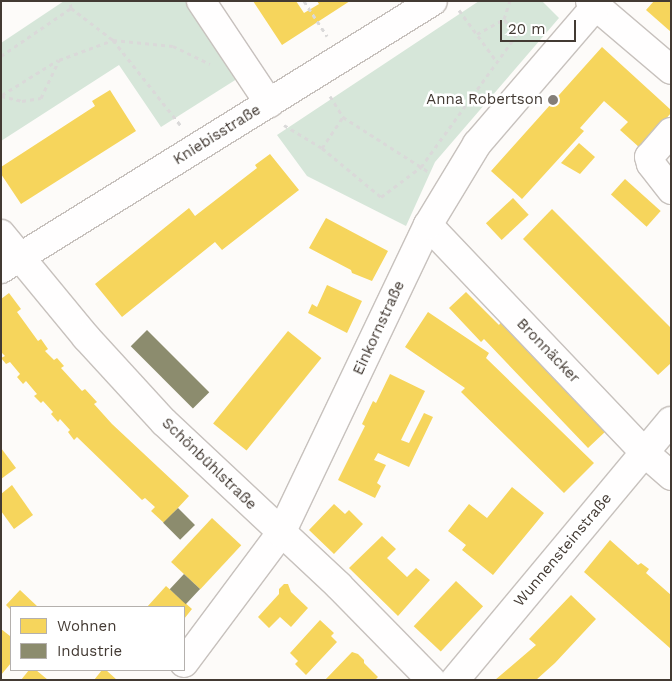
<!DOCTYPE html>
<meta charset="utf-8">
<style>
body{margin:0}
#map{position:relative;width:672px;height:681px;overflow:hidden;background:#fdfbf9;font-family:"Work Sans",sans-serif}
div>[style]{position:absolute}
.green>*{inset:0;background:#d6e6d9}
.homes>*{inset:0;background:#f6d55c;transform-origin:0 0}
.industry>*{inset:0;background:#8c8c6e;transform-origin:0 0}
.path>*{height:3px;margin-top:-1.5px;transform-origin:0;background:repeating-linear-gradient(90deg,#dad9d9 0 4px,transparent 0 8px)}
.roads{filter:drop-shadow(1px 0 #c7c1bd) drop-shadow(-1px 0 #c7c1bd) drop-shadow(0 1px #c7c1bd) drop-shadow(0 -1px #c7c1bd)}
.minor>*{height:28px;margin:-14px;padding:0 14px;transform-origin:14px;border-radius:14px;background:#fffefe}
.dots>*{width:14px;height:14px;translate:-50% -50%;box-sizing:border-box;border:2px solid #fff;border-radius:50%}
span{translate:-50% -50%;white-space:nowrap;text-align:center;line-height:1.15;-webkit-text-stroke:5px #fff;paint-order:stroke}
.poi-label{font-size:15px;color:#433a33}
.right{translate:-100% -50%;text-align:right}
.street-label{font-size:15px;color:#433a33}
.frame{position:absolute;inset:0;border:2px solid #433a33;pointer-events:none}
.legend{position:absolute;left:10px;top:606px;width:175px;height:65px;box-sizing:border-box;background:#fff;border:1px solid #b4b0ad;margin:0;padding:6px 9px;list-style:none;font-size:15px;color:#433a33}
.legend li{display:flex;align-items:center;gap:10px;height:25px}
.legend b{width:25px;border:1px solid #b4b0ad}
.scale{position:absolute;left:500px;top:20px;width:76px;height:22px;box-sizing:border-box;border:2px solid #433a33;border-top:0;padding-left:6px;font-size:15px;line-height:18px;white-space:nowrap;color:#433a33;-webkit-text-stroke:4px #fff;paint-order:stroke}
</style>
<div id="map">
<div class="green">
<div style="clip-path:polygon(64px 1px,193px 1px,240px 77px,161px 127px,119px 65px,1px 141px,1px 43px)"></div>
<div style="clip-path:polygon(479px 1px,542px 1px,559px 18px,435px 162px,406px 226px,307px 176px,277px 135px)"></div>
</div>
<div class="homes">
<div style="clip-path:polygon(253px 1px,296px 1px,304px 13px,319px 4px,317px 1px,350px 1px,282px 45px)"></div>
<div style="clip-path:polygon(654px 1px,671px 1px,671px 32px,646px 10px)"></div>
<div style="clip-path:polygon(602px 47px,671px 110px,671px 113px,640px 148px,620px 130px,628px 122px,604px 101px,580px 128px,584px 131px,522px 199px,491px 171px)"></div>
<div style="clip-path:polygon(110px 90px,136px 131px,21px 204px,1px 174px,1px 167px,95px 106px,92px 101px)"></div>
<div style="clip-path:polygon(579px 143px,595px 157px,580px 174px,561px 163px)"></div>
<div style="clip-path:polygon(270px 154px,299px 190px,222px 250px,215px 242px,122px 317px,95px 284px,189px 208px,195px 216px,257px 168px,255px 165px)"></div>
<div style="left:625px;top:179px;width:48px;height:21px;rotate:42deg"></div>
<div style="left:513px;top:198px;width:23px;height:37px;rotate:47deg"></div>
<div style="clip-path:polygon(552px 209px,671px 328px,671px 363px,658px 375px,523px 239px)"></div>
<div style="clip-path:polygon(326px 218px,388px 251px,372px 281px,352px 273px,351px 270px,309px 248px)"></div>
<div style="clip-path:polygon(327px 285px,362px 301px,347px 333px,308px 313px,312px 304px,317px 307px)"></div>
<div style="clip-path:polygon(466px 292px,499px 325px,501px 322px,606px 431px,588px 448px,484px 339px,481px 342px,449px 308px)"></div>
<div style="clip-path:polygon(9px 293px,21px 309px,17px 312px,38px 341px,41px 339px,48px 349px,45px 351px,54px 360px,57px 358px,64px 366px,61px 368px,82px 391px,85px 389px,97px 402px,94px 404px,112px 424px,189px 496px,164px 523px,151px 511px,155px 507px,145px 498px,142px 500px,77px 437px,74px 440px,68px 432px,70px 430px,60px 419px,58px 422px,51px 414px,53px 412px,43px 401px,41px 403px,34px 396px,37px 394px,26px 381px,23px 384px,17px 377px,20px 374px,10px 362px,6px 364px,1px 358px,5px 356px,1px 352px,1px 299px)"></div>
<div style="clip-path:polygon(428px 312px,489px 353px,486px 358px,594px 463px,564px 493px,461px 392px,465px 388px,405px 347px)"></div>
<div style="left:288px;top:331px;width:43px;height:119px;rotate:39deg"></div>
<div style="clip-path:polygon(390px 374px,425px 391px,401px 440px,409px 443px,424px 413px,433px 417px,409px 467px,378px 453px,374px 460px,386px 465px,377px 483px,381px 486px,375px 498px,338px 480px,365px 426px,362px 424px,373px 401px,376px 403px)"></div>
<div style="clip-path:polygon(1px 448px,16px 468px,1px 479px)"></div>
<div style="clip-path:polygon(12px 485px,33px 515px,14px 529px,1px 511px,1px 494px)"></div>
<div style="clip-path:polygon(512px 487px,544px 513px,493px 575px,462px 550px,466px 545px,448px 531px,469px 504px,487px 518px)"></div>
<div style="clip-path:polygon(334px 504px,345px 514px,349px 510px,363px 524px,334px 554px,309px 530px)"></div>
<div style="left:212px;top:518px;width:40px;height:60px;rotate:43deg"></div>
<div style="clip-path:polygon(382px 536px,396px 549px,387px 558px,407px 577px,416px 568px,430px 580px,398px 616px,349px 568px)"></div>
<div style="clip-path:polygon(610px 540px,638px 565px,641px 563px,649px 569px,646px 573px,671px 595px,671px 649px,584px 572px)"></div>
<div style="left:456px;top:581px;width:37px;height:62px;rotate:43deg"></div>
<div style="clip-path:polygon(284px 584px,288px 584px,291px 592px,308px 608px,291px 627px,280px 617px,269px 628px,258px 617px,279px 594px,279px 589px)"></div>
<div style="clip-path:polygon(166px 586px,192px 609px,184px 619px,184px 607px,147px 607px)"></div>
<div style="clip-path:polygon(20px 590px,38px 607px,11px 607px,11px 610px,6px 605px)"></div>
<div style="clip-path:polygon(571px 595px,596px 619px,555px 663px,536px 680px,495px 680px,536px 645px,529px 639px)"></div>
<div style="clip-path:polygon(320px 620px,334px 633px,331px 636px,337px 642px,306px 675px,295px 664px,298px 661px,290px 653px)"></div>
<div style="clip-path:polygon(1px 629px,10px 636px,11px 634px,11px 663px,1px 675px)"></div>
<div style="clip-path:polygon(352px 652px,358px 654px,364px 660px,364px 663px,378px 677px,375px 680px,325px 680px)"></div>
<div style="clip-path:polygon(29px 670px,36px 670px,48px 680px,21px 680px)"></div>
<div style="clip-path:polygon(102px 670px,106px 670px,117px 680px,94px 680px)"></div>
</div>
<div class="industry">
<div style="left:147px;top:330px;width:88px;height:23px;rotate:45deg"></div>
<div style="left:178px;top:508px;width:24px;height:21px;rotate:45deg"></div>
<div style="left:184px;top:574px;width:22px;height:21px;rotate:43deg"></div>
</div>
<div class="path">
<div style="left:304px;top:1px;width:42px;rotate:56.7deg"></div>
<div style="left:71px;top:8px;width:53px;rotate:37.3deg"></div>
<div style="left:113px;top:40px;width:111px;rotate:51.6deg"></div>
<div style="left:459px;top:10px;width:64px;rotate:53.8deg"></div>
<div style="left:477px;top:34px;width:31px;rotate:-29deg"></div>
<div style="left:1px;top:56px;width:85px;rotate:-34.4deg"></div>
<div style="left:71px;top:8px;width:7px;rotate:-98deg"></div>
<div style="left:2px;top:95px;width:66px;rotate:-32deg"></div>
<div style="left:1px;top:96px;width:22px;rotate:13deg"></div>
<div style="left:22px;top:101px;width:19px;rotate:-9deg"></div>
<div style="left:41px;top:98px;width:42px;rotate:-64.7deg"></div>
<div style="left:59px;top:60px;width:58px;rotate:-20.3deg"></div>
<div style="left:113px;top:40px;width:60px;rotate:5.7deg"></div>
<div style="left:173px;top:46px;width:41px;rotate:25.9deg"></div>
<div style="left:330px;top:96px;width:25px;rotate:58deg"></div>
<div style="left:343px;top:117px;width:102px;rotate:32.6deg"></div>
<div style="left:284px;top:125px;width:44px;rotate:31.2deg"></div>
<div style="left:322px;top:148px;width:77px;rotate:39.7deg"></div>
<div style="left:381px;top:197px;width:50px;rotate:-36.9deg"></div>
<div style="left:421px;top:167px;width:162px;rotate:-54.1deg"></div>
<div style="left:516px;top:36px;width:21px;rotate:-125deg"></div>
<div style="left:504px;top:19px;width:19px;rotate:-72deg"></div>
<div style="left:322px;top:148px;width:37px;rotate:-56deg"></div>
</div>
<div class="roads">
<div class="minor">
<div style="left:201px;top:1px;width:123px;rotate:56.3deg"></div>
<div style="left:590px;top:1px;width:106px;rotate:40.4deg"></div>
<div style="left:671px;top:132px;width:33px;rotate:131deg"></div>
<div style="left:649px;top:157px;width:7px;rotate:74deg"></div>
<div style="left:651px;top:164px;width:33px;rotate:52deg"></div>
<div style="left:428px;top:225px;width:315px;rotate:46.4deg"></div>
<div style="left:645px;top:453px;width:35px;rotate:41deg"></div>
<div style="left:1px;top:234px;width:134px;rotate:50.5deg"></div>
<div style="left:86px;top:337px;width:115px;rotate:47.5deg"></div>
<div style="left:164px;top:422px;width:240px;rotate:43.1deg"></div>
<div style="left:339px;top:586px;width:132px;rotate:45.6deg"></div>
<div style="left:1px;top:269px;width:508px;rotate:-31.81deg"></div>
<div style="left:184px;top:663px;width:162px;rotate:-53.3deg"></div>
<div style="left:281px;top:533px;width:341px;rotate:-64.5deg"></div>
<div style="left:428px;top:225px;width:95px;rotate:-58.8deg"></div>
<div style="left:477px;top:144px;width:181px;rotate:-49.3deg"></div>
<div style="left:455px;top:680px;width:337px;rotate:-50.2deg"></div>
</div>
</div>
<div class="dots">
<div style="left:553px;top:100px;background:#847e78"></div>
</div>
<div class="poi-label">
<span class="right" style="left:543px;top:100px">Anna Robertson</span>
</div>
<div class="street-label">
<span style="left:217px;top:135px;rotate:-32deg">Kniebisstraße</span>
<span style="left:379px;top:328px;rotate:-65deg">Einkornstraße</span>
<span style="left:548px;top:351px;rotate:46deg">Bronnäcker</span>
<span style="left:209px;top:464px;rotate:44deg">Schönbühlstraße</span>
<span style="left:563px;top:550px;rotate:-50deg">Wunnensteinstraße</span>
</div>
<div class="frame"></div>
<ul class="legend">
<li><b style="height:14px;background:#f6d55c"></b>Wohnen</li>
<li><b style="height:14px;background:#8c8c6e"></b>Industrie</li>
</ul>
<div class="scale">20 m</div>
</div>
